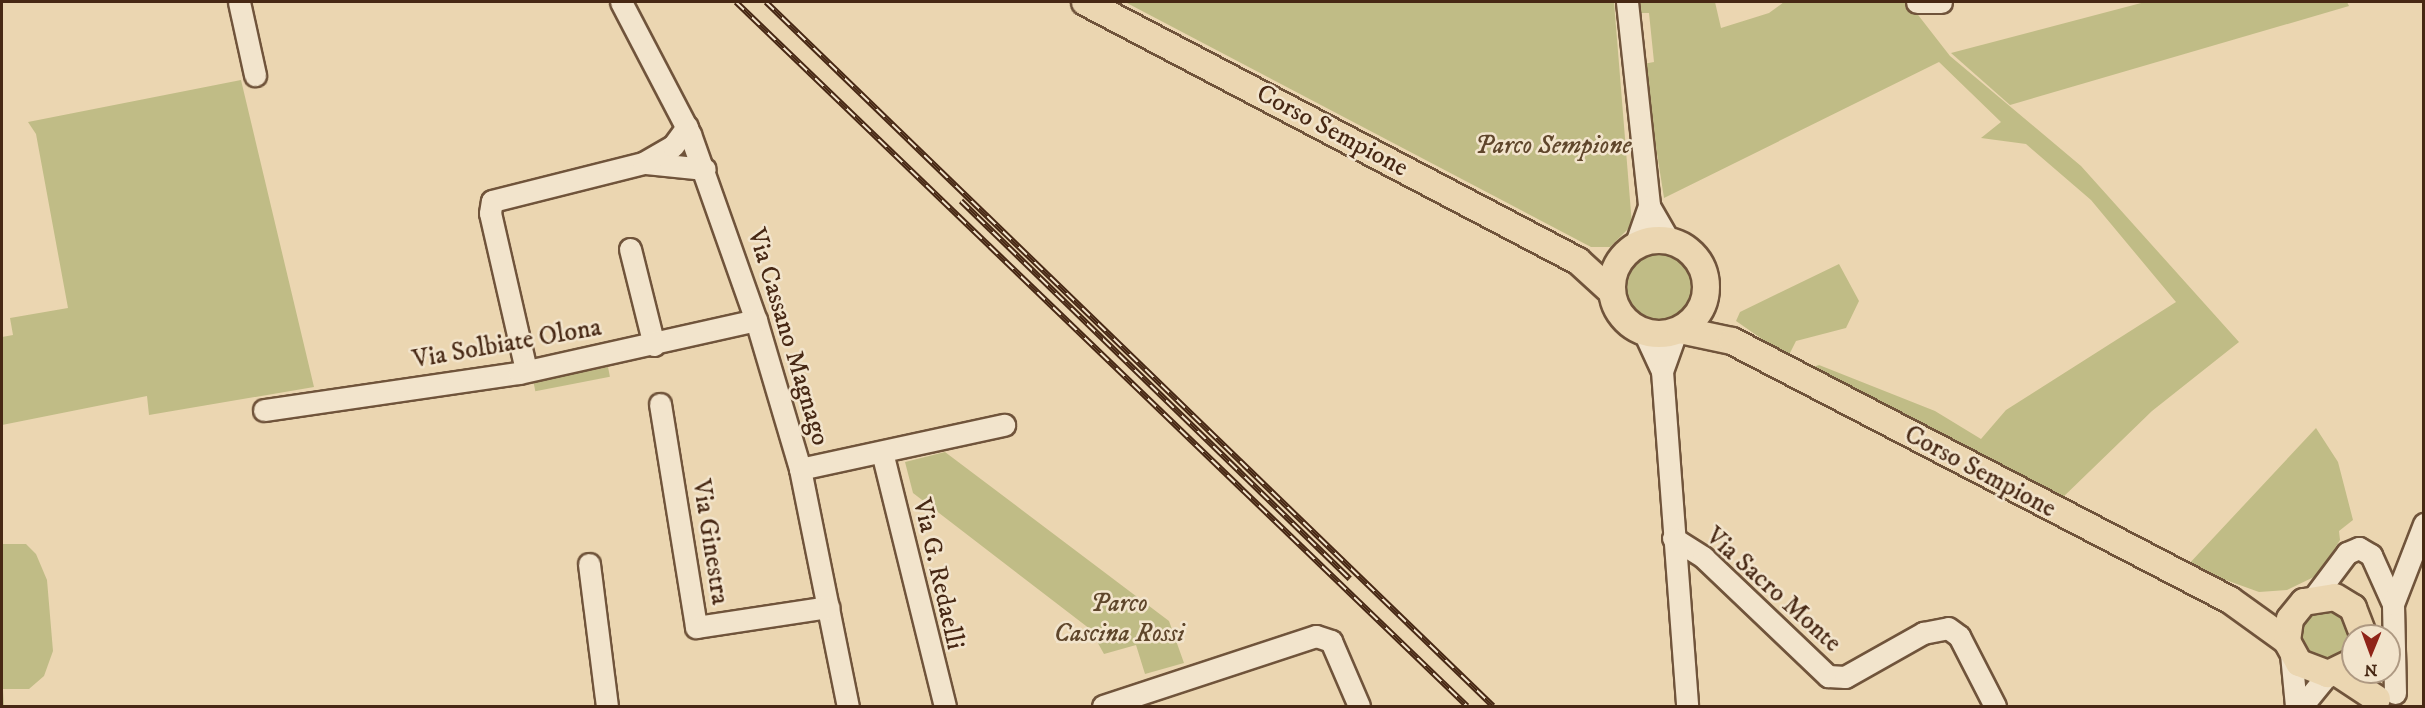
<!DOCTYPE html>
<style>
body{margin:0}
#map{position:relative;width:2425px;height:708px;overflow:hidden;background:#ebd6b1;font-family:"IM FELL DW Pica",serif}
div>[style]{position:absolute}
.green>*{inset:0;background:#c0bc86;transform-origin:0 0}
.round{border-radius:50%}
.roads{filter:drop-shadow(2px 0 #70543b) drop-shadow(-2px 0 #70543b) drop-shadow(0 2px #70543b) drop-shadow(0 -2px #70543b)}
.minor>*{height:21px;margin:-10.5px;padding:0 10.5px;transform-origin:10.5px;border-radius:10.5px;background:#f2e4cc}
.major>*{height:26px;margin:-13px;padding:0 13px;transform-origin:13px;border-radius:13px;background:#ebd6b1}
.major>.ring{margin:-13px;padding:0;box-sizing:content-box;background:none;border:26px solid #ebd6b1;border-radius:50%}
.rail>*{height:6px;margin-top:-3px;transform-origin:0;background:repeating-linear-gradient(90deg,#f2e4cc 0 11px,#472814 0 22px);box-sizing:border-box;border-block:2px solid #472814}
span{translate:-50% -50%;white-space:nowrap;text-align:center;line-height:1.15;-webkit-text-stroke:5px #f2e4cc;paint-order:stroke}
.street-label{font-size:26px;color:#472814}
.park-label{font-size:26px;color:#5f462b;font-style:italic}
.frame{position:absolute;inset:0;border:3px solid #472814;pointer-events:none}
.north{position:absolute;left:2341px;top:624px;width:60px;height:60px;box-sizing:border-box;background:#f2e4cc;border:2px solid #ae9982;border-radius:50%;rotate:181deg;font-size:16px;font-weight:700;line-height:24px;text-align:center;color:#472814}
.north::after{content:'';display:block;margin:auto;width:21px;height:27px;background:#8f2418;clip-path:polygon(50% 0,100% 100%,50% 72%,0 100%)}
</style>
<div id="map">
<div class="green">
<div style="clip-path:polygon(1125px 2px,1614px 2px,1632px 225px,1610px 247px,1591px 247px)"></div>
<div style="clip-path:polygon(1637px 2px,1715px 2px,1721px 28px,1769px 13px,1784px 2px,1908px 2px,1950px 56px,2081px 166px,2239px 342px,2152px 411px,2059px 501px,1807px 369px,1819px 365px,1935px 411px,1981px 439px,2006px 410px,2176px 302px,2091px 200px,2026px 144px,1981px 138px,2001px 122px,1939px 62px,1664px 198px,1643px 64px,1654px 62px,1649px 13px,1637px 13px)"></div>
<div style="clip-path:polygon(2145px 2px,2347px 2px,2349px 6px,2010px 105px,1951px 53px)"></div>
<div style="clip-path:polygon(241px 80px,314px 387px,149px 415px,147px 396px,2px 425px,2px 337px,13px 335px,10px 318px,68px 308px,36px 134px,28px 122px)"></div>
<div class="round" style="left:1619px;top:247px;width:80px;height:80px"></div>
<div style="clip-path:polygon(1839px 264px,1859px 301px,1846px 328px,1796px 341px,1788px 357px,1736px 321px,1740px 312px)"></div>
<div style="left:608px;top:367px;width:10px;height:76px;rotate:79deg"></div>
<div style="clip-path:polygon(2316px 428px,2338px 462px,2353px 520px,2339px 531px,2340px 540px,2318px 575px,2287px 590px,2259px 592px,2187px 566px)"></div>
<div style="clip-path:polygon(945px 452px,1169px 621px,1184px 663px,1145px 674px,1136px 645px,1104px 654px,1090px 629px,913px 493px,905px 462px)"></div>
<div style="clip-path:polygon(2px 544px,26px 544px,36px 554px,47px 580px,53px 651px,44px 676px,29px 689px,3px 689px,4px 706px,2px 706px)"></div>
<div class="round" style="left:2300px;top:610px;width:50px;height:50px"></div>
</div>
<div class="roads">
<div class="minor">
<div style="left:239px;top:2px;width:75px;rotate:77.6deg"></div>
<div style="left:621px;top:2px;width:149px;rotate:62.4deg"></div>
<div style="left:690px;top:134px;width:197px;rotate:70.5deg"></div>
<div style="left:756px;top:320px;width:155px;rotate:73.5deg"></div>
<div style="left:800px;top:469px;width:242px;rotate:78.6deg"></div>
<div style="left:1627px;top:2px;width:205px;rotate:83.8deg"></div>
<div style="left:1649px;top:206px;width:42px;rotate:109.3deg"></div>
<div style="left:1917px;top:2px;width:24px"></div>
<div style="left:646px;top:163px;width:59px;rotate:5.8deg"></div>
<div style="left:1649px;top:206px;width:39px;rotate:60deg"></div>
<div style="left:630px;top:249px;width:99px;rotate:76deg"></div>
<div style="left:1644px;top:332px;width:43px;rotate:65.2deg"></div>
<div style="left:1676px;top:332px;width:41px;rotate:109.7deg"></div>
<div style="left:1662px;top:371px;width:336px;rotate:85.7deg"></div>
<div style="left:526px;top:370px;width:161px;rotate:-102.9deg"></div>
<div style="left:490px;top:213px;width:12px;rotate:-81deg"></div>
<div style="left:492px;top:201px;width:156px;rotate:-14.1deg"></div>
<div style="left:643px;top:163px;width:34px;rotate:-30deg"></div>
<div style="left:673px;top:146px;width:24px;rotate:-54deg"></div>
<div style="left:660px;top:404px;width:226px;rotate:80.8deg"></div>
<div style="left:696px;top:627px;width:134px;rotate:-8.6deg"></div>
<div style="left:264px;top:410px;width:258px;rotate:-8.3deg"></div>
<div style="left:519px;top:373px;width:243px;rotate:-12.6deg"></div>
<div style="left:882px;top:452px;width:262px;rotate:76.1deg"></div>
<div style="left:800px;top:469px;width:209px;rotate:-12.2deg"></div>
<div style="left:1673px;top:538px;width:36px;rotate:32deg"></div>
<div style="left:1703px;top:557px;width:173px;rotate:43.6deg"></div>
<div style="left:1828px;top:676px;width:17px;rotate:3deg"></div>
<div style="left:1845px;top:677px;width:90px;rotate:-29.4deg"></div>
<div style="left:1923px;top:633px;width:25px;rotate:-11deg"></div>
<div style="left:1948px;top:628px;width:14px;rotate:36deg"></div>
<div style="left:1959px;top:636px;width:79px;rotate:62.8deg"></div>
<div style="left:589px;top:564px;width:143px;rotate:82.8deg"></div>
<div style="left:2314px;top:597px;width:55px;rotate:-53.1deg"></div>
<div style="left:2347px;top:553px;width:13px;rotate:-23deg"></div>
<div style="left:2359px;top:548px;width:14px;rotate:30deg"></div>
<div style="left:2371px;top:555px;width:54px;rotate:65.8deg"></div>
<div style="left:2291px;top:654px;width:52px;rotate:84.5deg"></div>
<div style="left:2395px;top:693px;width:89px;rotate:-91.3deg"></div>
<div style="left:2393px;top:604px;width:86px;rotate:-68.8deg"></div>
<div style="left:1103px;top:706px;width:224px;rotate:-18.2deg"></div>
<div style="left:1316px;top:636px;width:16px;rotate:18deg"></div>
<div style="left:1331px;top:641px;width:71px;rotate:66.7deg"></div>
<div style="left:2302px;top:706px;width:41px;rotate:-50.9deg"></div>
</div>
<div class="major">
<div style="left:1085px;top:2px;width:557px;rotate:27.72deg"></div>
<div style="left:1578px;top:261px;width:46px;rotate:42.4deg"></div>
<div class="ring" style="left:1612px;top:240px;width:68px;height:68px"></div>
<div style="left:1680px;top:330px;width:53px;rotate:11.9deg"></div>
<div style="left:1732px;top:341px;width:561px;rotate:27.48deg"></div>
<div style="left:2230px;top:600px;width:70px;rotate:35.7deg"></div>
<div style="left:2353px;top:662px;width:28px;rotate:154deg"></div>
<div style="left:2328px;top:674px;width:31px;rotate:-159deg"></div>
<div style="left:2299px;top:663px;width:25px;rotate:-119deg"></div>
<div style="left:2287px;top:641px;width:22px;rotate:-82deg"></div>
<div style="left:2290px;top:619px;width:22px;rotate:-51deg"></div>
<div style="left:2304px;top:602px;width:31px;rotate:-9deg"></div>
<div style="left:2335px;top:597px;width:21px;rotate:31deg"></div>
<div style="left:2353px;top:608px;width:30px;rotate:69deg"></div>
<div style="left:2336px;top:672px;width:49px;rotate:33.4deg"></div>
</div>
</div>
<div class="rail">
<div style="left:736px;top:2px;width:1015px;rotate:43.92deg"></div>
<div style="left:766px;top:2px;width:1012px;rotate:44.08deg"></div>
<div style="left:961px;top:201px;width:542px;rotate:44.18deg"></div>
</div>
<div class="street-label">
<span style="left:1332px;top:131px;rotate:28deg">Corso Sempione</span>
<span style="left:788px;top:337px;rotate:73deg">Via Cassano Magnago</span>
<span style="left:507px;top:344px;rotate:-10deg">Via Solbiate Olona</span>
<span style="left:1980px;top:472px;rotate:28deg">Corso Sempione</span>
<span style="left:710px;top:542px;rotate:81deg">Via Ginestra</span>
<span style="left:938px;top:574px;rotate:77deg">Via G. Redaelli</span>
<span style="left:1773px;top:590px;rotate:42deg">Via Sacro Monte</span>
</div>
<div class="park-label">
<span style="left:1553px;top:146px">Parco Sempione</span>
<span style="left:1119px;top:619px">Parco<br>Cascina Rossi</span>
</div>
<div class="frame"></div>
<div class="north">N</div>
</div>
